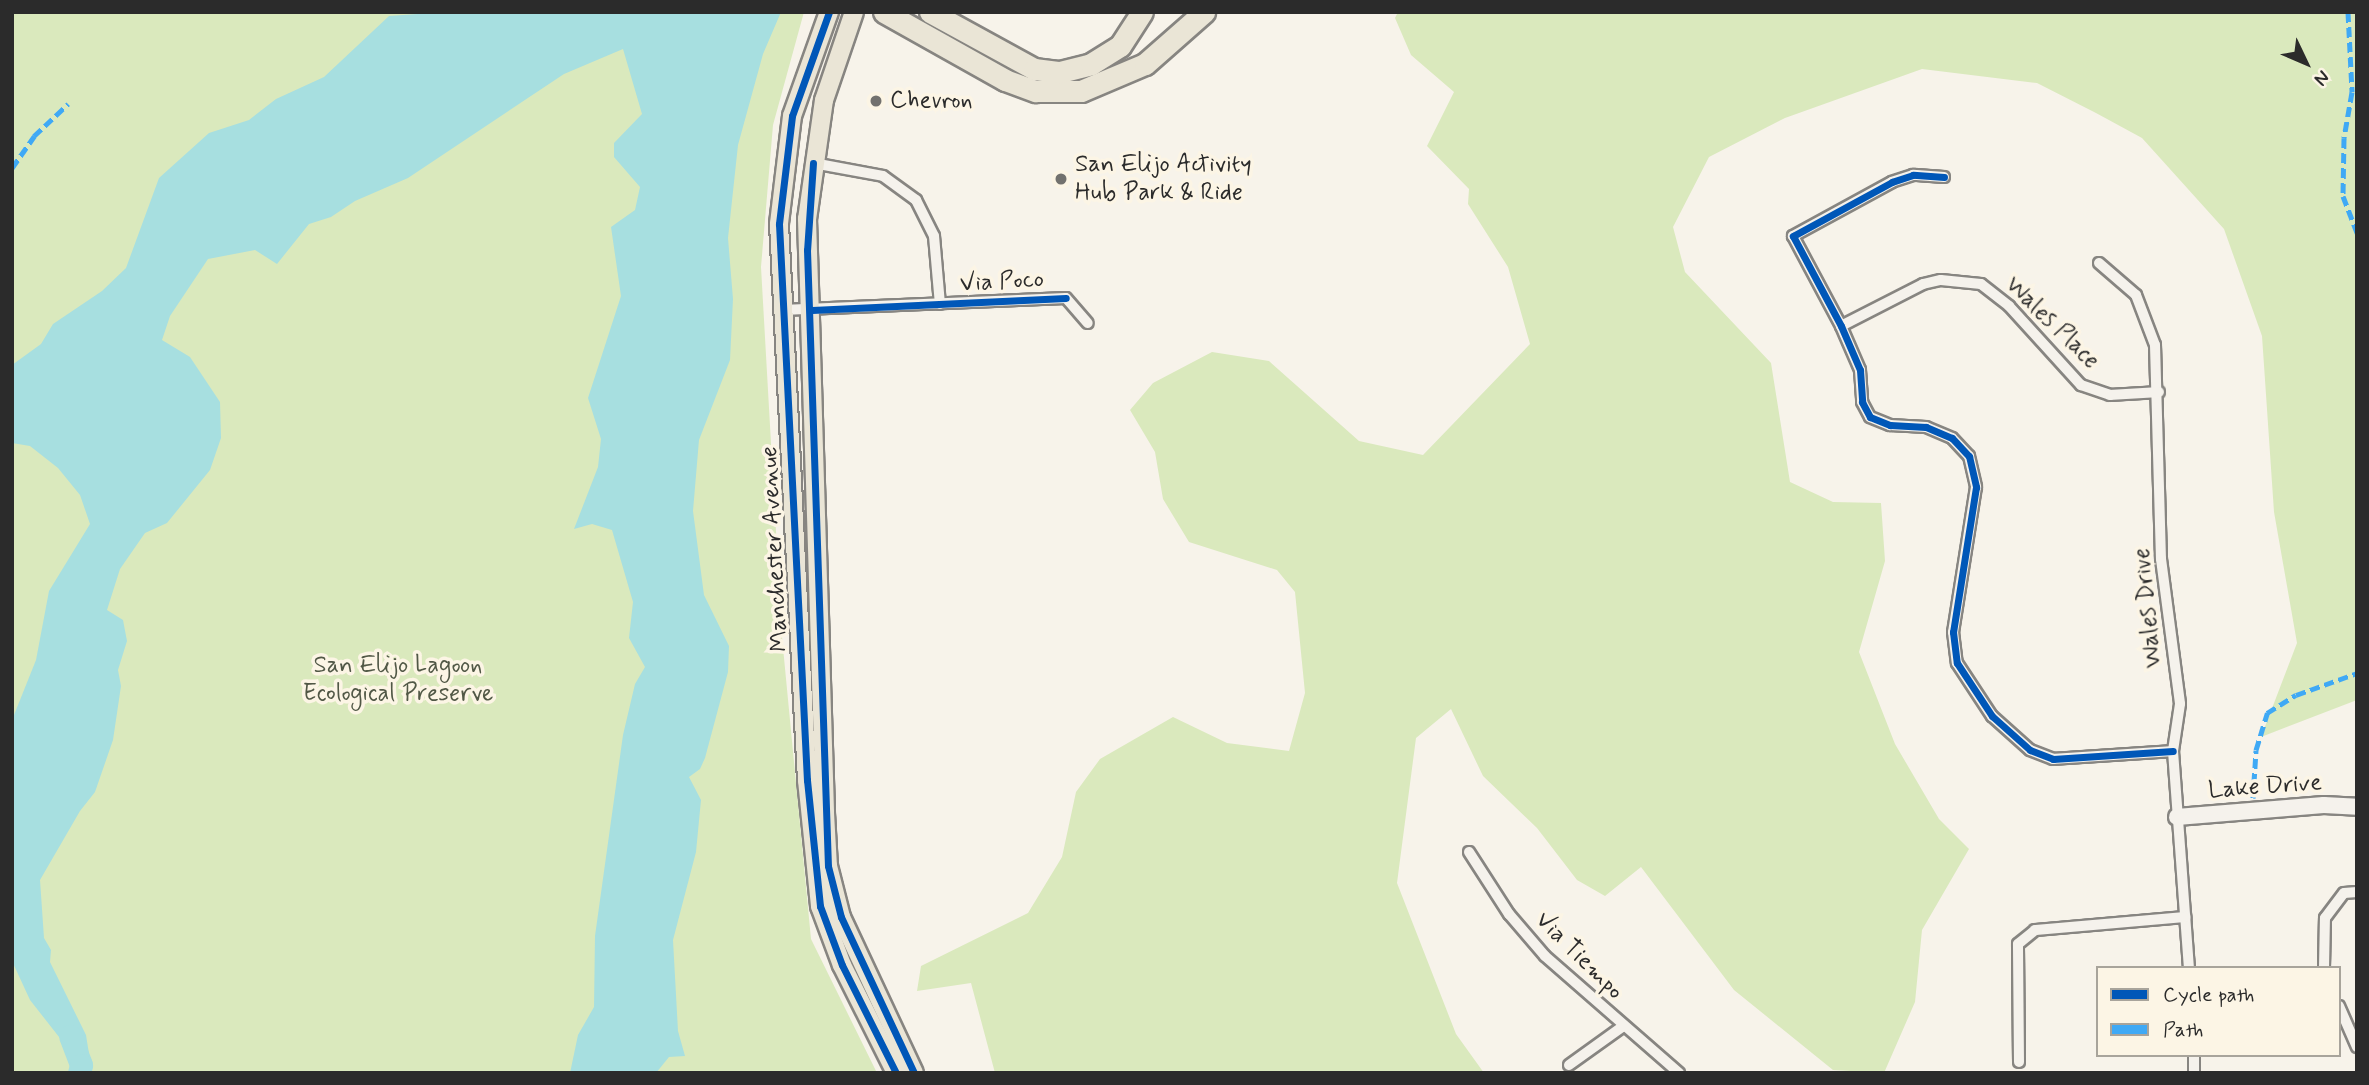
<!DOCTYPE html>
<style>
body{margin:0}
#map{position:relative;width:2369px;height:1085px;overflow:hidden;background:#f7f3ea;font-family:Mynerve,sans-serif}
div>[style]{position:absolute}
.green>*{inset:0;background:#dae9bd}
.water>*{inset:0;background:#a7dfe0}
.river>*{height:23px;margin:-11.5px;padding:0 11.5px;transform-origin:11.5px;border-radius:11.5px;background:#a7dfe0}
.roads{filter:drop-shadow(2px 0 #878581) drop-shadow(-2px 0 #878581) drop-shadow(0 2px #878581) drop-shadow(0 -2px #878581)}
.street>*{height:10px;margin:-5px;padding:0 5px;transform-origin:5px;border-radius:5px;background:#f5f2ec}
.secondary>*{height:16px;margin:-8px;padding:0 8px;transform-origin:8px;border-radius:8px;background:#f5f2ec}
.primary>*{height:18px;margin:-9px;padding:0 9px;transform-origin:9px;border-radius:9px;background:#eae5d6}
.highway>*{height:21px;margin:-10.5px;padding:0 10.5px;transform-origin:10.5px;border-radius:10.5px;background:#eae5d6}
.quiet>*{height:5px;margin-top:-2.5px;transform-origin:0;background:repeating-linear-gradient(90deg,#3fa9f5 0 10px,transparent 0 15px)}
.cycleway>*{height:7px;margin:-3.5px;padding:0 3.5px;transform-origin:3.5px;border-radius:3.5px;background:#0057b8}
.dots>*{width:19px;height:19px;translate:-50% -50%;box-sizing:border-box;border:4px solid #fcf5e5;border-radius:50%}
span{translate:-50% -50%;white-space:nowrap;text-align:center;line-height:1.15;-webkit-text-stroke:7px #fcf5e5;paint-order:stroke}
.poi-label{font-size:24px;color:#2b2b2b}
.left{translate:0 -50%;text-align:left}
.street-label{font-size:24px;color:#2b2b2b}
.park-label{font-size:24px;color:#515846}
.frame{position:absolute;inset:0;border:14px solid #2b2b2b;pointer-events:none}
.legend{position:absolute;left:2096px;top:966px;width:245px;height:91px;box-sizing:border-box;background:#fcf5e5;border:2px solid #a8a49b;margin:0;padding:9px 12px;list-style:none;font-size:21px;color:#2b2b2b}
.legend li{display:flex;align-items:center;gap:14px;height:35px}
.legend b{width:35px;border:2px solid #a8a49b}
.north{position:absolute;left:2271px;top:28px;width:70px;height:70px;-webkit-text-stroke:5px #fcf5e5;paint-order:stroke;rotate:134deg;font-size:19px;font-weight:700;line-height:28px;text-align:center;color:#2b2b2b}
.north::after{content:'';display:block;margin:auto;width:24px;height:32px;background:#2b2b2b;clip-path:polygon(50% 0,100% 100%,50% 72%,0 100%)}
</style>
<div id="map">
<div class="green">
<div style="clip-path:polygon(12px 12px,804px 12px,773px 125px,761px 267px,782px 637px,811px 939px,877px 1073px,12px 1073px)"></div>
<div style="clip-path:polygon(1398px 12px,2357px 12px,2357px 700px,2261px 737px,2297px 643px,2274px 512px,2262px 336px,2224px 229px,2142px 138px,2096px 113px,2037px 83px,1922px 69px,1785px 118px,1709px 157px,1673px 227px,1685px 272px,1771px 363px,1790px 482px,1833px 502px,1881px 503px,1885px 561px,1859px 652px,1895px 744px,1939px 819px,1969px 849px,1922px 930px,1915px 1002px,1884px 1073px,1833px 1070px,1734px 990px,1641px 867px,1605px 896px,1577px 880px,1537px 828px,1483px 776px,1451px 709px,1416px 738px,1397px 883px,1456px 1034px,1484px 1073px,995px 1073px,971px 983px,917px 991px,921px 966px,1028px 913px,1062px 857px,1076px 792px,1100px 759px,1173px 717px,1227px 743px,1289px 751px,1305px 693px,1295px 592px,1277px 570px,1189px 542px,1163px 499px,1155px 452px,1130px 410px,1153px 383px,1212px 352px,1269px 361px,1359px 441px,1423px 455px,1530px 344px,1508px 267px,1468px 204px,1469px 189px,1427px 146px,1454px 92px,1411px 55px,1395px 18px)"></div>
</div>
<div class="water">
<div style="clip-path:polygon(446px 12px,781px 12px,763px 54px,738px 145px,728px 238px,733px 299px,730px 360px,699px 440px,693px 511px,704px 595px,729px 646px,728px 672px,705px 758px,700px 769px,689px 777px,701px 800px,696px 852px,673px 940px,678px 1031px,685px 1056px,669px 1057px,656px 1073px,570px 1073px,578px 1035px,594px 1007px,595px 936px,623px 735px,635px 684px,645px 667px,629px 638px,633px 602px,612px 530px,592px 524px,574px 529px,598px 467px,601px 439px,588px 398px,621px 296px,611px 227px,635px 210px,640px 187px,614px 157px,614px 143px,642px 114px,623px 49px,564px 74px,408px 178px,355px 201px,331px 217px,309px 224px,277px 264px,255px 250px,208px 259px,170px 316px,162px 340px,190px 357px,220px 402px,221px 438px,210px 470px,167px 523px,145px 533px,120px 569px,107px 610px,123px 620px,127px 641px,118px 670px,121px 686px,113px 740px,95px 792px,80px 811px,40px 880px,44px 938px,51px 950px,50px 962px,86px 1035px,90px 1060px,81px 1065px,30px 1000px,12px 961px,12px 720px,36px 660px,49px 591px,90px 524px,80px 495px,58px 468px,30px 446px,12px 443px,12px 365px,41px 344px,53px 324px,102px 291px,126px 268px,159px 178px,209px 133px,249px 120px,276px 99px,324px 77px,389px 16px)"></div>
</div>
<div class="river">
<div style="left:70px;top:1036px;width:31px;rotate:69deg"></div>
<div style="left:81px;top:1065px;width:8px;rotate:104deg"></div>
</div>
<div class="roads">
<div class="street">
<div style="left:813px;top:163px;width:71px;rotate:10.5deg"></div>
<div style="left:883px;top:176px;width:41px;rotate:36deg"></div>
<div style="left:916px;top:200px;width:40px;rotate:63.4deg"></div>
<div style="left:934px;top:236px;width:68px;rotate:85deg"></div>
<div style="left:1944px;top:177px;width:31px;rotate:-176deg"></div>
<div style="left:1913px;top:175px;width:22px;rotate:162deg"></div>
<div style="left:1892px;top:182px;width:113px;rotate:151.4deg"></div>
<div style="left:1793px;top:236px;width:102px;rotate:61.9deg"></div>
<div style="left:1841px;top:326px;width:48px;rotate:66.6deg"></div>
<div style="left:1860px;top:370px;width:32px;rotate:86deg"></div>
<div style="left:1862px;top:402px;width:17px;rotate:62deg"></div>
<div style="left:1870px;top:417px;width:22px;rotate:22deg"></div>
<div style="left:1890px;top:425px;width:36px;rotate:3deg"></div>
<div style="left:1926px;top:427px;width:28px;rotate:23deg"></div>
<div style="left:1952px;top:438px;width:25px;rotate:47deg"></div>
<div style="left:1969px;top:456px;width:32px;rotate:77deg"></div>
<div style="left:1976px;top:487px;width:147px;rotate:99deg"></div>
<div style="left:1953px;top:632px;width:31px;rotate:83deg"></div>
<div style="left:1957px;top:663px;width:64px;rotate:56.6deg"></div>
<div style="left:1992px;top:716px;width:51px;rotate:41.8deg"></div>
<div style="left:2030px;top:750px;width:25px;rotate:21deg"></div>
<div style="left:2053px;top:759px;width:120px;rotate:-3.8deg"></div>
<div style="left:2099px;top:263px;width:49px;rotate:40.9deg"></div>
<div style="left:2136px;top:295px;width:53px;rotate:69.2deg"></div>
<div style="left:2155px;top:345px;width:214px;rotate:88.4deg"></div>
<div style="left:2161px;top:559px;width:146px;rotate:82.5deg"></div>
<div style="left:2180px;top:704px;width:48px;rotate:98.5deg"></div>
<div style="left:2173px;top:751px;width:218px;rotate:85.8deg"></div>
<div style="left:782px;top:310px;width:284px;rotate:-2.4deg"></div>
<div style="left:1066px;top:298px;width:33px;rotate:49deg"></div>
<div style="left:1841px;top:326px;width:92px;rotate:-27.1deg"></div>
<div style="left:1923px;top:284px;width:18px;rotate:-13deg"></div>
<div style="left:1941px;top:280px;width:40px;rotate:5.7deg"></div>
<div style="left:1981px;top:284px;width:36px;rotate:38deg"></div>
<div style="left:2009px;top:306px;width:107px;rotate:47.7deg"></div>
<div style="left:2081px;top:385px;width:31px;rotate:19deg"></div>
<div style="left:2110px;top:395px;width:49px;rotate:-3.5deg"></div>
<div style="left:1469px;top:852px;width:74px;rotate:57.2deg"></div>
<div style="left:1509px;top:914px;width:55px;rotate:49.4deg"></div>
<div style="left:1545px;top:956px;width:178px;rotate:41.1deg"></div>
<div style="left:2324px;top:968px;width:50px;rotate:-88.9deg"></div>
<div style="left:2325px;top:918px;width:31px;rotate:-53deg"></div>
<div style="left:2344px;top:893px;width:13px;rotate:-4deg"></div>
<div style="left:2339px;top:1006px;width:45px;rotate:66.3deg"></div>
<div style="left:2019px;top:1062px;width:118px;rotate:-90.5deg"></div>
<div style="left:2018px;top:944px;width:22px;rotate:-39deg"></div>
<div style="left:2035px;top:930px;width:151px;rotate:-5deg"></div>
<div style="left:1569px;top:1065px;width:65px;rotate:-35.6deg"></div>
<div style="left:2194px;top:1073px;width:18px;rotate:-90deg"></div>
</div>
<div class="secondary">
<div style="left:2177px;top:817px;width:147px;rotate:-4.7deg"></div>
<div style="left:2324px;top:805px;width:33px;rotate:3deg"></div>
</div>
<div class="primary">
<div style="left:829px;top:12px;width:110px;rotate:109.6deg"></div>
<div style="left:792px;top:116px;width:109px;rotate:96.9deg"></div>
<div style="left:779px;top:224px;width:557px;rotate:87.12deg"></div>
<div style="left:807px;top:780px;width:127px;rotate:84.1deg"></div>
<div style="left:820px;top:906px;width:63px;rotate:69.6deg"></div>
<div style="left:842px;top:965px;width:121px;rotate:63.4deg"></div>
<div style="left:854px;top:12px;width:93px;rotate:108.8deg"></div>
<div style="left:824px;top:100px;width:120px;rotate:98.1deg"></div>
<div style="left:807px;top:219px;width:594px;rotate:88.26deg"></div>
<div style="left:825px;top:813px;width:53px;rotate:86.8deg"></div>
<div style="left:828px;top:866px;width:53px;rotate:75.7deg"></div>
<div style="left:841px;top:917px;width:172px;rotate:64.9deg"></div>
</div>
<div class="highway">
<div style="left:884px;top:12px;width:139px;rotate:29.3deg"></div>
<div style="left:1005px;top:80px;width:33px;rotate:20deg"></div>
<div style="left:1036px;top:91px;width:45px"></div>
<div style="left:1081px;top:91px;width:69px;rotate:-22.9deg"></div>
<div style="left:1145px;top:64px;width:79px;rotate:-41.4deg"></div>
<div style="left:930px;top:12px;width:119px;rotate:28.7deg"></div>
<div style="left:1034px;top:69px;width:26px;rotate:7deg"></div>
<div style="left:1060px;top:72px;width:32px;rotate:-14deg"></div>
<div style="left:1091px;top:64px;width:34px;rotate:-32deg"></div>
<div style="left:1120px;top:46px;width:40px;rotate:-57.1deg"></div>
</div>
</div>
<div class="quiet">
<div style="left:2348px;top:12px;width:80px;rotate:87.1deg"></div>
<div style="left:2352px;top:92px;width:47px;rotate:99.9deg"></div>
<div style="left:2344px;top:138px;width:58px;rotate:91deg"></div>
<div style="left:2343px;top:196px;width:40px;rotate:69deg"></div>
<div style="left:12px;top:168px;width:39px;rotate:-55deg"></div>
<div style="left:34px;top:136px;width:47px;rotate:-43.3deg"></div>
<div style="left:2253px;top:798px;width:48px;rotate:-86.4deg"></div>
<div style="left:2256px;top:750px;width:39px;rotate:-73deg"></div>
<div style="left:2267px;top:713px;width:34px;rotate:-32deg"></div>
<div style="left:2296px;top:695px;width:65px;rotate:-19.8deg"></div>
</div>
<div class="cycleway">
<div style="left:829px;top:12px;width:110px;rotate:109.6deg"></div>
<div style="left:792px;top:116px;width:109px;rotate:96.9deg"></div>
<div style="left:779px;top:224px;width:557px;rotate:87.12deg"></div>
<div style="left:807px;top:780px;width:127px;rotate:84.1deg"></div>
<div style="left:820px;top:906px;width:63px;rotate:69.6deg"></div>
<div style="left:842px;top:965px;width:121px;rotate:63.4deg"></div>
<div style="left:813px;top:163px;width:87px;rotate:93.9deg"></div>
<div style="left:807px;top:250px;width:616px;rotate:88.05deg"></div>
<div style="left:828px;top:866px;width:53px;rotate:75.7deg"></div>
<div style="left:841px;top:917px;width:172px;rotate:64.9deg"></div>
<div style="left:1944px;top:177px;width:31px;rotate:-176deg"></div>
<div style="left:1913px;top:175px;width:22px;rotate:162deg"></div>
<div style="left:1892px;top:182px;width:113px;rotate:151.4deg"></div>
<div style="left:1793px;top:236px;width:102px;rotate:61.9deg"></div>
<div style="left:1841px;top:326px;width:48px;rotate:66.6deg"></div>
<div style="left:1860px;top:370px;width:32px;rotate:86deg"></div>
<div style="left:1862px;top:402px;width:17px;rotate:62deg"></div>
<div style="left:1870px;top:417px;width:22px;rotate:22deg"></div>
<div style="left:1890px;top:425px;width:36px;rotate:3deg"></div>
<div style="left:1926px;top:427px;width:28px;rotate:23deg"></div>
<div style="left:1952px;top:438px;width:25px;rotate:47deg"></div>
<div style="left:1969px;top:456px;width:32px;rotate:77deg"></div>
<div style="left:1976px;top:487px;width:147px;rotate:99deg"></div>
<div style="left:1953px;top:632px;width:31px;rotate:83deg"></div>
<div style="left:1957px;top:663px;width:64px;rotate:56.6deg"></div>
<div style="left:1992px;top:716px;width:51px;rotate:41.8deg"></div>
<div style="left:2030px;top:750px;width:25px;rotate:21deg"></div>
<div style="left:2053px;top:759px;width:120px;rotate:-3.8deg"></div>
<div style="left:812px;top:310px;width:254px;rotate:-2.7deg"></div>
</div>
<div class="dots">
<div style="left:876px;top:101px;background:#72716e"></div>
<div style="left:1061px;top:179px;background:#72716e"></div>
</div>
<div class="poi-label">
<span class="left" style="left:890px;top:101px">Chevron</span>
<span class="left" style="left:1075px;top:179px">San Elijo Activity<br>Hub Park &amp; Ride</span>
</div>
<div class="street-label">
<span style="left:1002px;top:282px;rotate:-3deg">Via Poco</span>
<span style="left:2052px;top:323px;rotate:44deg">Wales Place</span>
<span style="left:775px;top:549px;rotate:-93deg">Manchester Avenue</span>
<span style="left:2148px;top:608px;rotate:-96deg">Wales Drive</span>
<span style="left:2265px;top:787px;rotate:-4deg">Lake Drive</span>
<span style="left:1579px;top:956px;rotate:45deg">Via Tiempo</span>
</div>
<div class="park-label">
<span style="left:398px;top:680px">San Elijo Lagoon<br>Ecological Preserve</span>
</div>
<div class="frame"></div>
<ul class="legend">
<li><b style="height:9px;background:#0057b8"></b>Cycle path</li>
<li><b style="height:9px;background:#3fa9f5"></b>Path</li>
</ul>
<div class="north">N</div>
</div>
